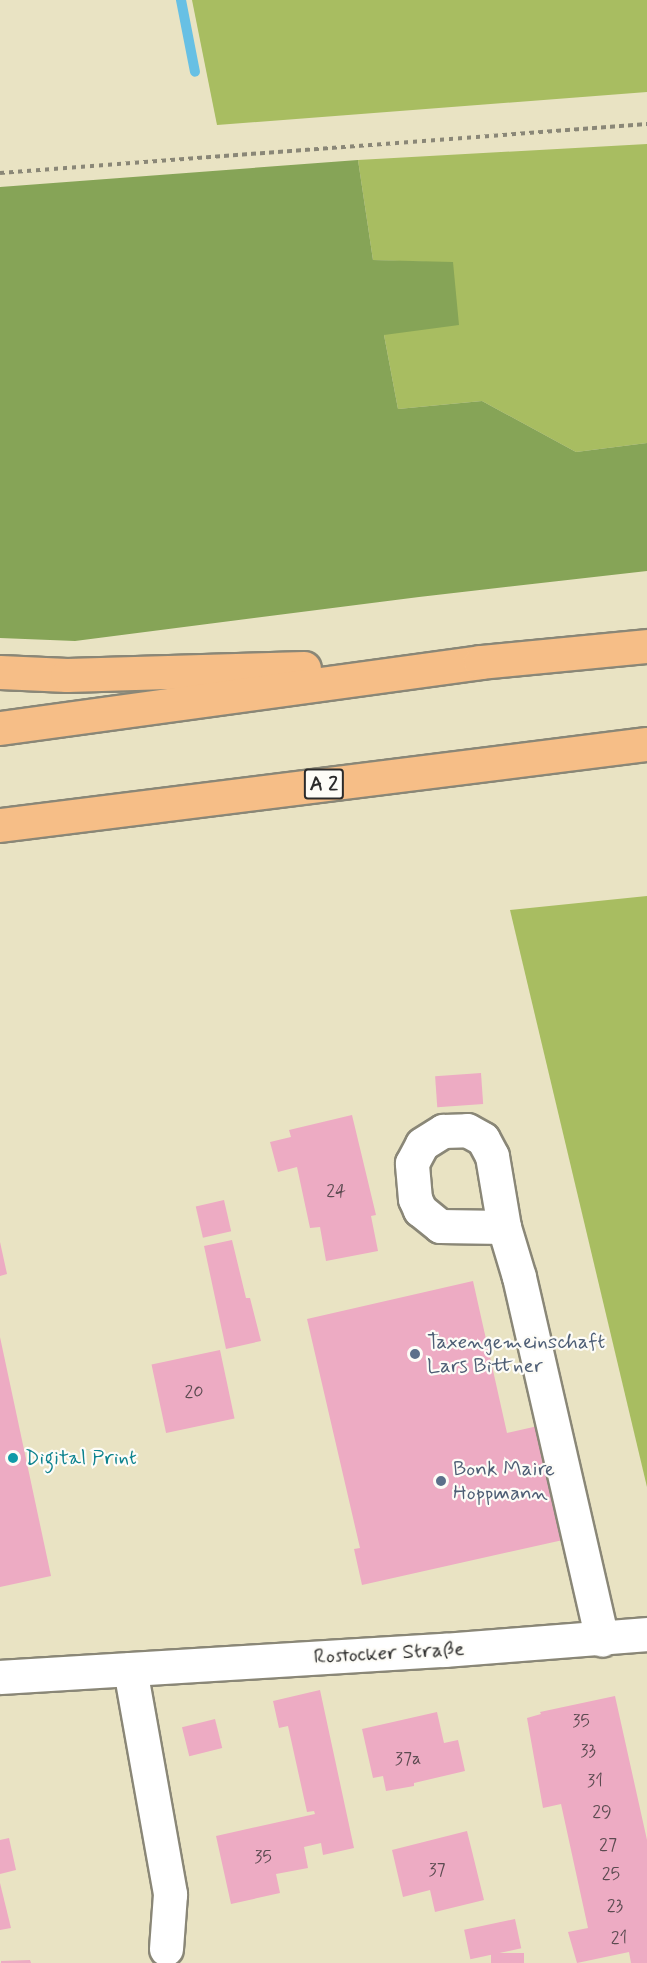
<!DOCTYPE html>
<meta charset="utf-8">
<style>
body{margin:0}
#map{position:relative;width:647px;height:1963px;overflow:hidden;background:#e9e3c3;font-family:Mynerve,sans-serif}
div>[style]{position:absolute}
.green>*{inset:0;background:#a8bd61}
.forest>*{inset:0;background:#86a457}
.stream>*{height:10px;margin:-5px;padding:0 5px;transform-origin:5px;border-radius:5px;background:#67c0e4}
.building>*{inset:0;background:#edabc3;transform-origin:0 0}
.path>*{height:4px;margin-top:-2px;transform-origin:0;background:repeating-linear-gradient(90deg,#8a8777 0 4.5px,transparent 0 9px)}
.roads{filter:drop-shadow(2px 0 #8a8777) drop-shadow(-2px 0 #8a8777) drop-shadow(0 2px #8a8777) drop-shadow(0 -2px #8a8777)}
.minor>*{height:33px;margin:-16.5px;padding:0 16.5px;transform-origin:16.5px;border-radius:16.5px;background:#fff}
.highway>*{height:33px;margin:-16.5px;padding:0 16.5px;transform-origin:16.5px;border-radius:16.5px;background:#f6be87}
.dots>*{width:16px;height:16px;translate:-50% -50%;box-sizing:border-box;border:3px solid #fdfcf7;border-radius:50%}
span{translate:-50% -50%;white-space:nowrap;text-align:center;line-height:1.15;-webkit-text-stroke:4.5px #fdfcf7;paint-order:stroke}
.number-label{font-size:18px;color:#5c4b51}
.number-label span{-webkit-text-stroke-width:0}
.shield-label span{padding:2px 4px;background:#fdfcf7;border:2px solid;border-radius:4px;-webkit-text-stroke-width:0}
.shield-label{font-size:20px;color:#2b2b2b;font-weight:700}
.service-label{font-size:21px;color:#4e5e75}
.left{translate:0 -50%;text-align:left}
.culture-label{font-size:21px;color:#0d838f}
.street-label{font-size:21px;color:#2b2b2b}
</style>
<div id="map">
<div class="green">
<div style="clip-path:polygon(192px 0,647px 0,647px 92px,217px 125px)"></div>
<div style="clip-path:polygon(647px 144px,647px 443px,576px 452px,482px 401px,398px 409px,384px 335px,453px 263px,373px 260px,358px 160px)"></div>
<div style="clip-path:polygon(647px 896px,647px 1487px,510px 910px)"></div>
</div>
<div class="forest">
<div style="clip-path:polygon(358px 160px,373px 260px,453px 262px,459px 325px,384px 335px,398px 409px,482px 401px,576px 452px,647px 443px,647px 571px,419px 597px,75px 641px,0 638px,0 187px)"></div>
</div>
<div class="stream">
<div style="left:181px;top:0;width:73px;rotate:79deg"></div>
</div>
<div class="building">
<div style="left:481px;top:1073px;width:31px;height:46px;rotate:86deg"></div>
<div style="clip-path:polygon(352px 1115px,376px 1215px,371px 1216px,378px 1251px,326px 1261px,320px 1227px,310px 1228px,297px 1167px,278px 1172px,270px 1142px,291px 1137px,289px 1130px)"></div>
<div style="left:224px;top:1200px;width:32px;height:29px;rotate:77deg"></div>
<div style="clip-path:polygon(232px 1240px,246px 1298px,250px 1298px,261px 1341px,226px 1349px,204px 1246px)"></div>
<div style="clip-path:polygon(0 1242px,7px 1274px,0 1276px)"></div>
<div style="clip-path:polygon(473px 1281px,507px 1433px,538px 1426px,563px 1540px,362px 1585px,354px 1549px,360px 1548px,307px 1319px)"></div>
<div style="clip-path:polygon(0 1337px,51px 1576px,0 1587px)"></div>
<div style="left:220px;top:1350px;width:70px;height:70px;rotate:78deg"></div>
<div style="clip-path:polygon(320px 1690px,354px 1848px,323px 1855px,321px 1843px,304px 1847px,308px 1868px,276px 1874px,280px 1893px,231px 1904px,216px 1836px,315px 1814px,314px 1811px,307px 1812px,288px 1726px,279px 1728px,273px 1701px)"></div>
<div style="clip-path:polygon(615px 1696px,647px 1840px,647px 1963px,631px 1963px,629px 1952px,577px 1963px,568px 1932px,588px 1928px,561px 1804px,543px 1808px,527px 1718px,541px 1714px,540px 1712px)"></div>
<div style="clip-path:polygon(437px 1712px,444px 1743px,458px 1740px,465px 1771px,414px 1783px,414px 1786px,386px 1791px,383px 1776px,373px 1778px,362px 1729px)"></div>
<div style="left:215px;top:1719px;width:30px;height:34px;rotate:76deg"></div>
<div style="clip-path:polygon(467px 1831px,484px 1900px,435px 1912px,430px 1890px,403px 1897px,392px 1850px)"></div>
<div style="clip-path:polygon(9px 1838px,16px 1870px,0 1874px,0 1840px)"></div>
<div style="clip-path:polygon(0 1883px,11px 1928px,0 1930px)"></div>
<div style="left:515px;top:1919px;width:30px;height:52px;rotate:78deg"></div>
<div style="left:524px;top:1953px;width:10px;height:33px;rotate:90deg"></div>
<div style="clip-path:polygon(30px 1960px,31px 1963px,1px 1963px,1px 1961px)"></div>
</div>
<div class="path">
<div style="left:0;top:173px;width:649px;rotate:-4.33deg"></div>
</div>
<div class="roads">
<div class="minor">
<div style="left:504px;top:1227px;width:64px;rotate:-179.1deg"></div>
<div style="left:440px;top:1226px;width:26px;rotate:-141deg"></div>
<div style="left:420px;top:1210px;width:12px;rotate:-114deg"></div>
<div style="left:415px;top:1199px;width:36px;rotate:-95deg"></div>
<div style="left:412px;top:1163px;width:21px;rotate:-62deg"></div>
<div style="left:422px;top:1144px;width:25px;rotate:-32deg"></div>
<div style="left:443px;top:1131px;width:24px;rotate:-2deg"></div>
<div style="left:467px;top:1130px;width:18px;rotate:29deg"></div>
<div style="left:483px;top:1139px;width:19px;rotate:62deg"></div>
<div style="left:492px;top:1156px;width:72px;rotate:80.4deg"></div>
<div style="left:504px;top:1227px;width:52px;rotate:73.3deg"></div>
<div style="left:519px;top:1277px;width:372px;rotate:77.1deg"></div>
<div style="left:130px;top:1669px;width:229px;rotate:79.9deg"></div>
<div style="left:170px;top:1894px;width:55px;rotate:94.2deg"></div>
<div style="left:0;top:1677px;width:445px;rotate:-3.5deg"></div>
<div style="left:444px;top:1650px;width:204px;rotate:-4.5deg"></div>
</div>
<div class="highway">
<div style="left:0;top:672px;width:67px;rotate:2.6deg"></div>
<div style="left:67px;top:675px;width:237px;rotate:-1.7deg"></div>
<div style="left:0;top:728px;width:485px;rotate:-7.8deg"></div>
<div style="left:480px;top:662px;width:168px;rotate:-5.5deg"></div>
<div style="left:0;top:825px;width:652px;rotate:-7.14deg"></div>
</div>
</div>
<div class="dots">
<div style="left:415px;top:1354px;background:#5c6f8a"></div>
<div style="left:13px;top:1458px;background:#0f9aa8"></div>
<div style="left:441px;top:1481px;background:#5c6f8a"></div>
</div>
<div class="number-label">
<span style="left:336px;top:1191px">24</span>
<span style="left:194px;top:1392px">20</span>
<span style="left:581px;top:1721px">35</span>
<span style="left:588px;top:1751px">33</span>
<span style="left:408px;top:1759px">37a</span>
<span style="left:595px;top:1781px">31</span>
<span style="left:602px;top:1812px">29</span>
<span style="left:608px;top:1845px">27</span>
<span style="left:263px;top:1857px">35</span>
<span style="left:437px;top:1870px">37</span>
<span style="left:611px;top:1874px">25</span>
<span style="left:615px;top:1906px">23</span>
<span style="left:619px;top:1938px">21</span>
</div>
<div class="shield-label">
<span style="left:324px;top:784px">A 2</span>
</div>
<div class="service-label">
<span class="left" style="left:427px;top:1354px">Taxengemeinschaft<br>Lars Bittner</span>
<span class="left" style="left:453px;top:1481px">Bonk Maire<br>Hoppmann</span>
</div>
<div class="culture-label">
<span class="left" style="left:25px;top:1458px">Digital Print</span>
</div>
<div class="street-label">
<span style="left:389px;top:1653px;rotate:-3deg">Rostocker Straße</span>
</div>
</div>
